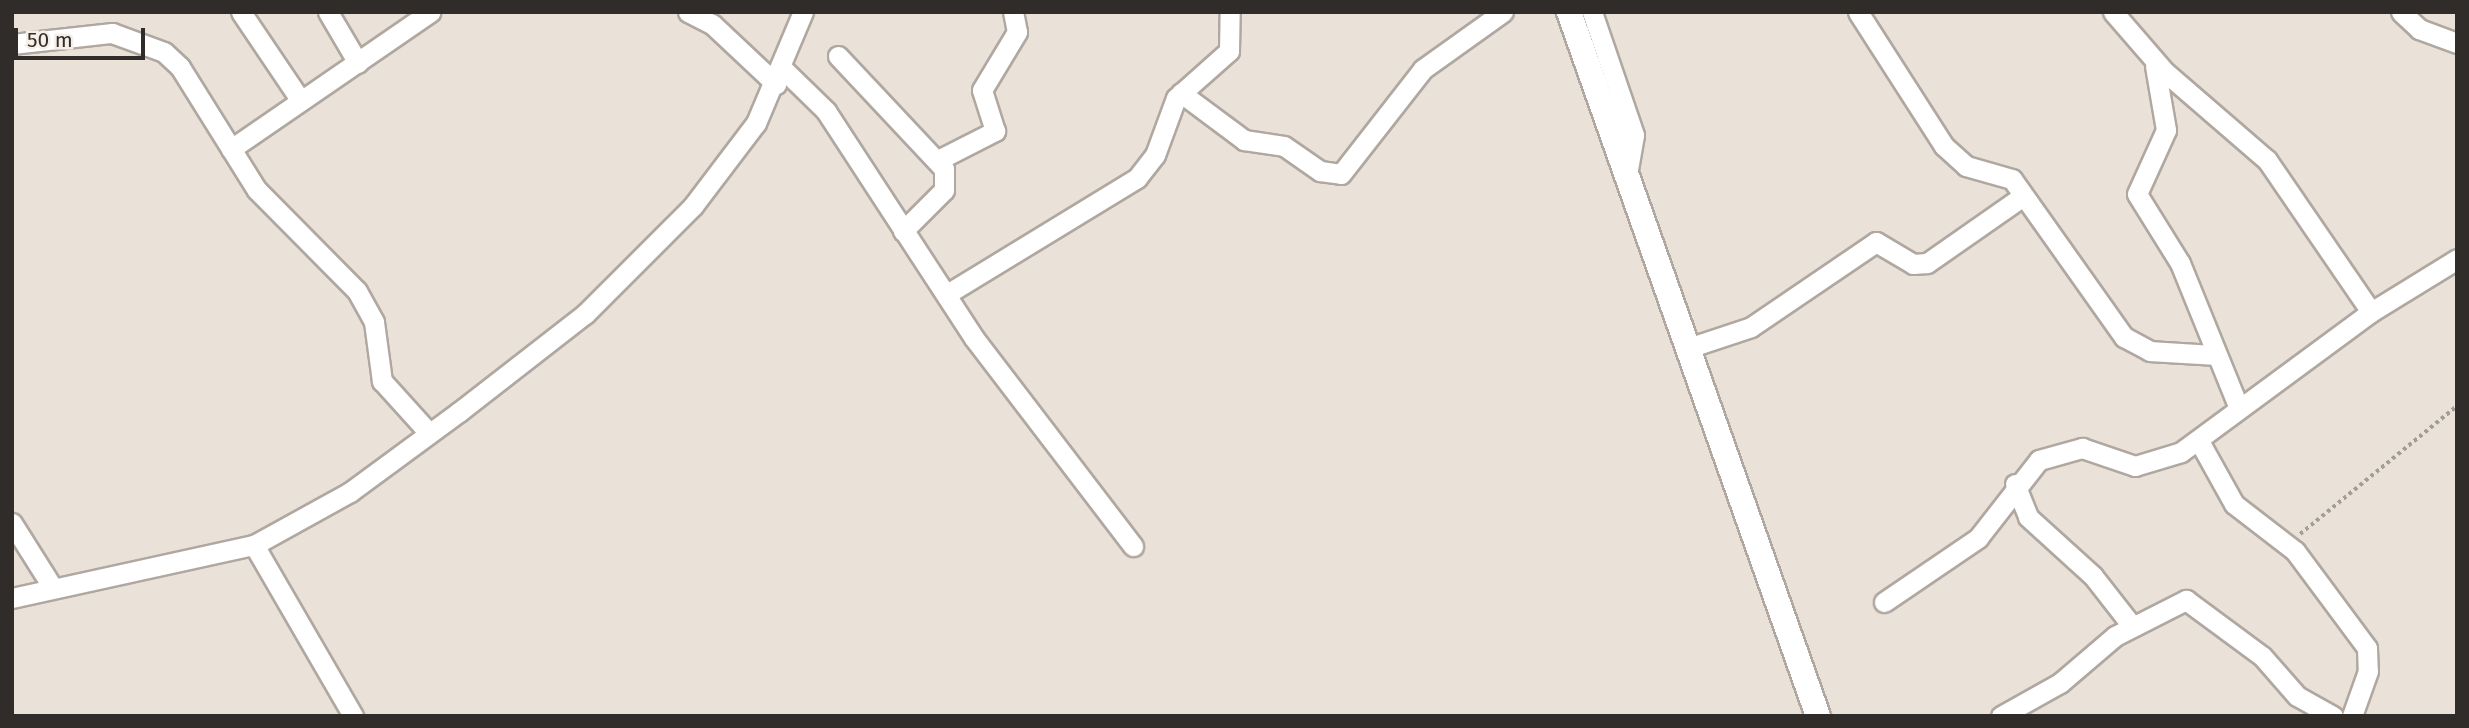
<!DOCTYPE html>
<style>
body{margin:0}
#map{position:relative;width:2469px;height:728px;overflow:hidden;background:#eae2d9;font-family:"Fira Sans",sans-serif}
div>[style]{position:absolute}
.path>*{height:3.5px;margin-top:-1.75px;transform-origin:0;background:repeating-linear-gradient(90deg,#a39d97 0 3.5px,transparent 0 7px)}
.roads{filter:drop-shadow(2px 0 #b0a8a0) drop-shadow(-2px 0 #b0a8a0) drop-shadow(0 2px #b0a8a0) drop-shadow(0 -2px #b0a8a0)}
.minor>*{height:19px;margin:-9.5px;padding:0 9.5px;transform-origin:9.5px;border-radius:9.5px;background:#fff}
.major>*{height:24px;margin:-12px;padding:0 12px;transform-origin:12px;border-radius:12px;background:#fff}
span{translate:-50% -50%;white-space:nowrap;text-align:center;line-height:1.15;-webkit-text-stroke:7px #f7efe7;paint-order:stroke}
.frame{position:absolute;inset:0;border:14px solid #2f2c29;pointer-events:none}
.scale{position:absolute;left:14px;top:28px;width:131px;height:32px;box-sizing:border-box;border:4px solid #2f2c29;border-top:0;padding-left:9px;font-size:21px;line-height:24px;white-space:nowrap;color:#2f2c29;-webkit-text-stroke:5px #f7efe7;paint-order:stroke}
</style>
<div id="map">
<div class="path">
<div style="left:2300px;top:534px;width:203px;rotate:-39.2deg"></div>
</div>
<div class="roads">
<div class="minor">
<div style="left:241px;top:12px;width:107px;rotate:56deg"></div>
<div style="left:328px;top:12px;width:59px;rotate:59.5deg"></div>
<div style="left:688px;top:12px;width:27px;rotate:27deg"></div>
<div style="left:712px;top:24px;width:88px;rotate:43.2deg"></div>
<div style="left:1592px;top:12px;width:130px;rotate:71.1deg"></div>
<div style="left:1634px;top:135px;width:41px;rotate:99.9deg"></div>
<div style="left:1858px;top:12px;width:159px;rotate:57.3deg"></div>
<div style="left:1944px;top:146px;width:30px;rotate:42deg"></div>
<div style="left:1966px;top:166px;width:48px;rotate:15.8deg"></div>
<div style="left:2012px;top:179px;width:194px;rotate:54.7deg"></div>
<div style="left:2124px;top:337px;width:30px;rotate:28deg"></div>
<div style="left:2150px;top:351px;width:66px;rotate:3.5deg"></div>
<div style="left:2113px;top:12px;width:79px;rotate:49.1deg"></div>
<div style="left:2165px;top:72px;width:135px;rotate:40.8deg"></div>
<div style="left:2267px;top:160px;width:184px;rotate:55.6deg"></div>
<div style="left:2401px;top:12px;width:25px;rotate:43deg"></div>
<div style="left:2419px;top:29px;width:40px;rotate:20.2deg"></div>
<div style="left:12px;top:44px;width:101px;rotate:-6.3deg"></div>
<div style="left:112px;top:33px;width:55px;rotate:20.1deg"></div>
<div style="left:164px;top:52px;width:22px;rotate:43deg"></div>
<div style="left:180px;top:67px;width:145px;rotate:58deg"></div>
<div style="left:257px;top:190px;width:142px;rotate:45.3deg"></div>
<div style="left:357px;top:291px;width:35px;rotate:61deg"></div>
<div style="left:374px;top:322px;width:60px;rotate:82.3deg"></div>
<div style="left:382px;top:381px;width:70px;rotate:47.9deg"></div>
<div style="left:838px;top:56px;width:155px;rotate:46.8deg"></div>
<div style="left:944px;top:169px;width:21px;rotate:90deg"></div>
<div style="left:944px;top:190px;width:58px;rotate:135deg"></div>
<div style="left:2155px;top:66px;width:65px;rotate:80.2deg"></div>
<div style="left:2166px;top:130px;width:70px;rotate:114.4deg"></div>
<div style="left:2137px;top:194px;width:81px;rotate:58.1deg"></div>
<div style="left:2180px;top:263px;width:157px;rotate:67.9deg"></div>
<div style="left:782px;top:68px;width:62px;rotate:44.3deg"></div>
<div style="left:826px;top:111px;width:271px;rotate:56.9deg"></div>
<div style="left:974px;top:338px;width:262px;rotate:52.6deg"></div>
<div style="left:1181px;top:93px;width:79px;rotate:36.7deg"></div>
<div style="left:1244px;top:140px;width:40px;rotate:8.5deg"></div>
<div style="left:1284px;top:146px;width:44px;rotate:34.8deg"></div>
<div style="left:1320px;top:171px;width:21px;rotate:8deg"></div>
<div style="left:1341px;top:174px;width:133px;rotate:-52deg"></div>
<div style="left:1423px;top:69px;width:98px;rotate:-35.5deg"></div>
<div style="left:231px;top:149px;width:242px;rotate:-34.5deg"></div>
<div style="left:940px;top:159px;width:62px;rotate:-27deg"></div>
<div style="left:995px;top:131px;width:43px;rotate:-107.6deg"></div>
<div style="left:982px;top:90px;width:68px;rotate:-58.9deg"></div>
<div style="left:1017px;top:32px;width:20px;rotate:-101deg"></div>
<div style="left:947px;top:294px;width:223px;rotate:-31.4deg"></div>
<div style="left:1137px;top:178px;width:29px;rotate:-52deg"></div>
<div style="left:1155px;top:155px;width:61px;rotate:-69.8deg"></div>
<div style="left:1176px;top:98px;width:71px;rotate:-41.6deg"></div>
<div style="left:1229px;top:51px;width:39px;rotate:-89deg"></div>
<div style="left:1688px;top:348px;width:66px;rotate:-18.4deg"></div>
<div style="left:1751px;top:327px;width:151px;rotate:-34.2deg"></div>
<div style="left:1876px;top:242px;width:43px;rotate:30.7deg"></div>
<div style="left:1913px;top:264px;width:14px;rotate:-4deg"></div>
<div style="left:1927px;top:263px;width:117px;rotate:-34.9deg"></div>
<div style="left:2199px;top:441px;width:72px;rotate:60.9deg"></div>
<div style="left:2234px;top:504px;width:77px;rotate:37.6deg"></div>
<div style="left:2295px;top:551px;width:121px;rotate:53.4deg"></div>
<div style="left:2367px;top:648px;width:23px;rotate:88deg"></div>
<div style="left:2368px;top:671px;width:48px;rotate:109.6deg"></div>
<div style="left:2015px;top:484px;width:35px;rotate:68deg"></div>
<div style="left:2028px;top:517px;width:88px;rotate:42.2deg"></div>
<div style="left:2093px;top:576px;width:63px;rotate:52deg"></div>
<div style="left:12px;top:523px;width:73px;rotate:57.8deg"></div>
<div style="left:254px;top:545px;width:198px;rotate:59.9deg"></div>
<div style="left:12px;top:598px;width:248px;rotate:-12.4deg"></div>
<div style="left:254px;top:545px;width:110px;rotate:-28.9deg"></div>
<div style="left:350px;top:492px;width:135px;rotate:-36.3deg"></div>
<div style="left:459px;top:412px;width:160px;rotate:-37.9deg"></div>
<div style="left:585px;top:314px;width:153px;rotate:-45deg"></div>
<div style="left:693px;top:206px;width:104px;rotate:-52.8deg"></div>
<div style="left:756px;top:123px;width:121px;rotate:-67.1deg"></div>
<div style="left:1884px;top:602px;width:114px;rotate:-34.2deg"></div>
<div style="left:1978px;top:538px;width:99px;rotate:-52deg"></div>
<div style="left:2039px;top:460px;width:45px;rotate:-15.6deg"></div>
<div style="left:2082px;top:448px;width:56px;rotate:18.8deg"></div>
<div style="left:2135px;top:466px;width:48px;rotate:-16.9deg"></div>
<div style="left:2181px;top:452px;width:236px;rotate:-36.4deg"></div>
<div style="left:2371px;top:312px;width:101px;rotate:-31.6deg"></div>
<div style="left:2001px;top:716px;width:68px;rotate:-29.2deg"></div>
<div style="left:2060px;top:683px;width:72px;rotate:-40.5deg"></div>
<div style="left:2115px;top:636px;width:80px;rotate:-26.9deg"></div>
<div style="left:2186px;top:600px;width:94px;rotate:36.4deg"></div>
<div style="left:2262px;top:656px;width:53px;rotate:48.8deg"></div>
<div style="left:2297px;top:696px;width:41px;rotate:29.1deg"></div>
</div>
<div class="major">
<div style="left:1569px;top:12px;width:747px;rotate:70.52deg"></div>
</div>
</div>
<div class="frame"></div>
<div class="scale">50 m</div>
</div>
